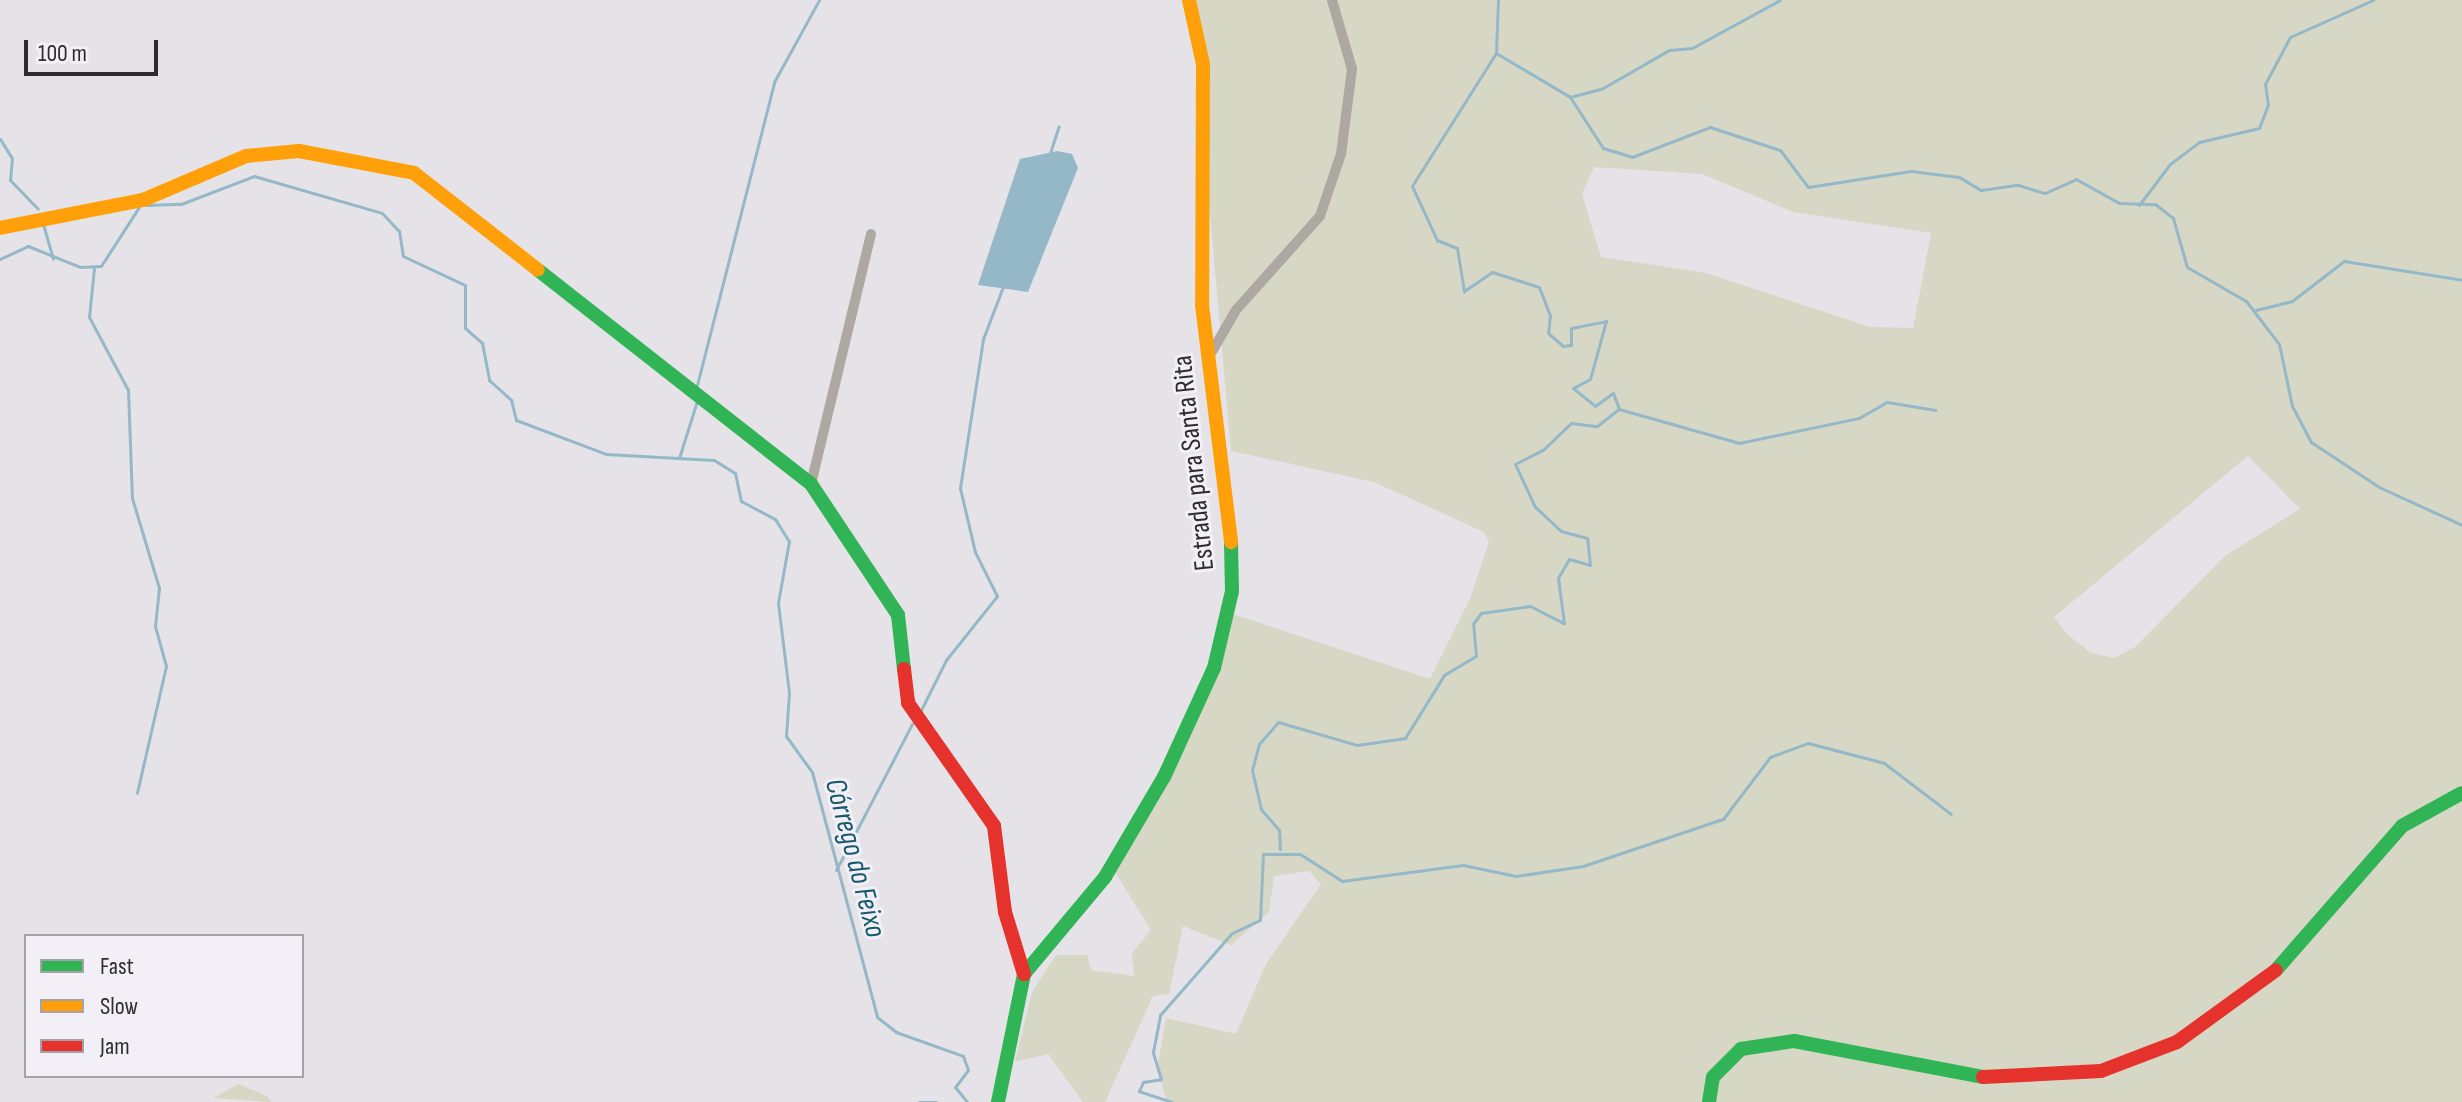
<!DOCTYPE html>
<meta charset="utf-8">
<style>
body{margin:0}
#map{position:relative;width:2462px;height:1102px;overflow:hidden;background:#e5e3e8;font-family:"Sofia Sans Condensed",sans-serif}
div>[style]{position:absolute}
.green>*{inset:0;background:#d6d7c5}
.water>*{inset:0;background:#95b8c8}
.stream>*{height:3px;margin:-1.5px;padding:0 1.5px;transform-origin:1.5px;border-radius:1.5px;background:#95b8c8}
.street>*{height:10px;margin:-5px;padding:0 5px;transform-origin:5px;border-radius:5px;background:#ada8a1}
.fast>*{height:14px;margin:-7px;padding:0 7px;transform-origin:7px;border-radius:7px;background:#30b455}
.slow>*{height:14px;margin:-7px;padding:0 7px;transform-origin:7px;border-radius:7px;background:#ff9f0a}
.jam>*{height:14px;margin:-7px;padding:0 7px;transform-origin:7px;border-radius:7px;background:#e5322d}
span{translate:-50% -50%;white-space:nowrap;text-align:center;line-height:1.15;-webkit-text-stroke:6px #f2f0f6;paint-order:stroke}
.street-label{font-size:28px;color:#2d2c2f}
.water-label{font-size:30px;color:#16596f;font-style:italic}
.legend{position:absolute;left:24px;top:934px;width:280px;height:144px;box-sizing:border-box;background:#f2f0f6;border:2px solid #a3a2a6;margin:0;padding:10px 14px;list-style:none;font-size:24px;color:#2d2c2f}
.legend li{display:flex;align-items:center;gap:16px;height:40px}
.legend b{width:40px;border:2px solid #a3a2a6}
.scale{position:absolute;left:24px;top:40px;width:134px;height:36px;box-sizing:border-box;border:4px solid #2d2c2f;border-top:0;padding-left:10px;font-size:24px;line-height:28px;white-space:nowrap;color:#2d2c2f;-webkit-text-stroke:6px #f2f0f6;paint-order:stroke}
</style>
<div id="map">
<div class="green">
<div style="clip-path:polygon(evenodd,1191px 0,2462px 0,2462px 1102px,1167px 1102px,1157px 1069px,1166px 1018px,1236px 1034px,1266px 964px,1321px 884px,1309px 871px,1274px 876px,1269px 912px,1231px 945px,1183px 926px,1169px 994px,1153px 996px,1105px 1102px,1083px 1102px,1048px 1054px,1015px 1062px,1032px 992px,1056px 955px,1087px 955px,1091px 970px,1134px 976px,1132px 953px,1151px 930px,1115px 872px,1233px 614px,1430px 679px,1470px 599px,1489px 542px,1484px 532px,1374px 482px,1231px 451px,1191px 0,1594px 167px,1702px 174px,1793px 212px,1931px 233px,1913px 328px,1870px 327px,1706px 273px,1601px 257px,1582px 194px,1594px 167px,1191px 0,2248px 456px,2300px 509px,2225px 556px,2135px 647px,2114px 658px,2091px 653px,2067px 634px,2054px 617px,2248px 456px)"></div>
<div style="clip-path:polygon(239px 1084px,267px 1096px,271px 1102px,213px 1098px)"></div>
</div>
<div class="water">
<div style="clip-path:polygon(1057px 151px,1072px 154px,1078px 168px,1028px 292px,978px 285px,1020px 159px)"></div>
</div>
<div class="stream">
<div style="left:1498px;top:0;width:53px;rotate:92.2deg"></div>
<div style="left:1496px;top:53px;width:157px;rotate:122.3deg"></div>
<div style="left:1412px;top:186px;width:60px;rotate:65.2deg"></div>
<div style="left:1437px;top:240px;width:22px;rotate:22deg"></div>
<div style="left:1457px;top:248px;width:44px;rotate:80.8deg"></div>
<div style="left:1464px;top:291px;width:34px;rotate:-34deg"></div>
<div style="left:1492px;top:272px;width:49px;rotate:17.7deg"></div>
<div style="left:1539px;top:287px;width:30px;rotate:69deg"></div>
<div style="left:1550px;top:315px;width:18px;rotate:96deg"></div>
<div style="left:1548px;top:333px;width:20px;rotate:41deg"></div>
<div style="left:1563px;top:346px;width:8px;rotate:-7deg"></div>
<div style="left:1571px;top:345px;width:17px;rotate:-90deg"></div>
<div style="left:1571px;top:328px;width:36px;rotate:-11deg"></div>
<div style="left:1606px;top:321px;width:60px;rotate:105.4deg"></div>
<div style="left:1590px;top:379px;width:19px;rotate:152deg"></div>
<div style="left:1573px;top:388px;width:28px;rotate:39deg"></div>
<div style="left:1595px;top:406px;width:22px;rotate:-36deg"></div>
<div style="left:1613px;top:393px;width:17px;rotate:69deg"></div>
<div style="left:1496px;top:53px;width:86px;rotate:30.7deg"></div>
<div style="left:1570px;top:97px;width:61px;rotate:57.1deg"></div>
<div style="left:1603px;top:148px;width:30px;rotate:17deg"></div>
<div style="left:1632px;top:157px;width:84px;rotate:-21deg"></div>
<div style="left:1710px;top:127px;width:74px;rotate:18.2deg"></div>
<div style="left:1780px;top:150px;width:46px;rotate:52.9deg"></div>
<div style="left:1808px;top:187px;width:104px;rotate:-8.8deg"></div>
<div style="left:1911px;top:171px;width:48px;rotate:7.1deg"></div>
<div style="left:1959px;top:177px;width:26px;rotate:31deg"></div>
<div style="left:1981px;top:190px;width:37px;rotate:-8deg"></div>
<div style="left:2018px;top:185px;width:28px;rotate:17deg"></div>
<div style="left:2045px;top:193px;width:34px;rotate:-24deg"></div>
<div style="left:2076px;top:179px;width:49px;rotate:29.2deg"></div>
<div style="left:2119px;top:203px;width:36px;rotate:2deg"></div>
<div style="left:2155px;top:204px;width:23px;rotate:38deg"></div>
<div style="left:2173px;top:218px;width:51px;rotate:74.1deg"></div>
<div style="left:2187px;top:267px;width:68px;rotate:30deg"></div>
<div style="left:2246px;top:301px;width:54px;rotate:52.5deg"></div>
<div style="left:2279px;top:344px;width:63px;rotate:78.2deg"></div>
<div style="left:2292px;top:406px;width:41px;rotate:62.2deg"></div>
<div style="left:2311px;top:442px;width:82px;rotate:33.5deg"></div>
<div style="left:2379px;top:487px;width:91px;rotate:24.6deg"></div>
<div style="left:1570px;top:97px;width:34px;rotate:-15deg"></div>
<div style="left:1603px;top:88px;width:76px;rotate:-29.9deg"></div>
<div style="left:1669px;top:50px;width:23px;rotate:-5deg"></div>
<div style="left:1692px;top:48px;width:100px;rotate:-28.6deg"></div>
<div style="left:0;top:139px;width:22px;rotate:58deg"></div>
<div style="left:12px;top:158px;width:22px;rotate:95deg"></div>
<div style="left:10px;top:180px;width:40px;rotate:46deg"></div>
<div style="left:1050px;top:153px;width:28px;rotate:-72deg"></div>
<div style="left:147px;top:205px;width:34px;rotate:-2deg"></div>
<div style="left:181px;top:204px;width:78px;rotate:-21deg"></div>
<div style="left:254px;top:176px;width:133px;rotate:16.1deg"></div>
<div style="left:382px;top:213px;width:25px;rotate:47deg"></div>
<div style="left:399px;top:231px;width:25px;rotate:81deg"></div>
<div style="left:403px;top:256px;width:68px;rotate:25.1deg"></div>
<div style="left:465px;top:285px;width:43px;rotate:90deg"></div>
<div style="left:465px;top:328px;width:23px;rotate:41deg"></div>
<div style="left:482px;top:343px;width:38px;rotate:79deg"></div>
<div style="left:489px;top:380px;width:30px;rotate:42deg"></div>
<div style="left:511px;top:400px;width:21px;rotate:76deg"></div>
<div style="left:516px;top:420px;width:96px;rotate:20.7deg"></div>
<div style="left:606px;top:454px;width:108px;rotate:3.2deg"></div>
<div style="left:714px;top:460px;width:25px;rotate:32deg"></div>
<div style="left:735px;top:473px;width:29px;rotate:78deg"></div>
<div style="left:741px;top:501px;width:38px;rotate:28deg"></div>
<div style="left:775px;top:519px;width:26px;rotate:58deg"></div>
<div style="left:789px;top:541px;width:63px;rotate:100.1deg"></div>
<div style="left:778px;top:603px;width:91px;rotate:83deg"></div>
<div style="left:789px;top:693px;width:43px;rotate:94deg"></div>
<div style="left:786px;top:736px;width:44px;rotate:54.2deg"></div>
<div style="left:812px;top:772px;width:253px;rotate:75.1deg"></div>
<div style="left:877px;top:1017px;width:24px;rotate:38deg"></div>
<div style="left:896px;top:1032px;width:71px;rotate:19.7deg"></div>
<div style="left:963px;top:1056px;width:15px;rotate:70deg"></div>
<div style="left:968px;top:1070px;width:21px;rotate:127deg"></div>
<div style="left:955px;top:1087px;width:19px;rotate:51deg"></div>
<div style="left:2139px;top:205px;width:51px;rotate:-52.9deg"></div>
<div style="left:2170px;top:164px;width:36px;rotate:-37deg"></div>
<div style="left:2199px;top:142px;width:62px;rotate:-13.1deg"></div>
<div style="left:2259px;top:128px;width:25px;rotate:-69deg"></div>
<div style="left:2268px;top:105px;width:21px;rotate:-98deg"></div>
<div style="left:2265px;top:84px;width:53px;rotate:-62deg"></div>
<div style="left:2290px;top:37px;width:91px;rotate:-24deg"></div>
<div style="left:43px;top:224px;width:36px;rotate:74deg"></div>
<div style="left:0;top:259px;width:31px;rotate:-25deg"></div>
<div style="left:28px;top:246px;width:56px;rotate:22deg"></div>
<div style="left:80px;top:267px;width:21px;rotate:-3deg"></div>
<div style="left:101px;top:266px;width:70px;rotate:-57.2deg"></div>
<div style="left:94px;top:268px;width:49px;rotate:95.8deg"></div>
<div style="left:89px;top:317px;width:83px;rotate:61.9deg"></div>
<div style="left:128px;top:390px;width:108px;rotate:87.9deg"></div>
<div style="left:132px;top:498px;width:94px;rotate:73.3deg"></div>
<div style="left:159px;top:588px;width:38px;rotate:96deg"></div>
<div style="left:155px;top:626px;width:41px;rotate:74.6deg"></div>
<div style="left:166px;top:666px;width:130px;rotate:102.9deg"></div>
<div style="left:2256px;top:310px;width:37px;rotate:-14deg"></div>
<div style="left:2292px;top:301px;width:66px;rotate:-37.6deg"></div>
<div style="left:2344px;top:261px;width:120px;rotate:9.1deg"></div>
<div style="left:697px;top:385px;width:313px;rotate:-75.7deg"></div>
<div style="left:774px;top:82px;width:94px;rotate:-61.2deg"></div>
<div style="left:1619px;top:409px;width:125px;rotate:15.8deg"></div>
<div style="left:1739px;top:443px;width:123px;rotate:-11.8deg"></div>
<div style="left:1859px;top:418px;width:32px;rotate:-30deg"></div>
<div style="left:1887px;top:402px;width:49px;rotate:9.5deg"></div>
<div style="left:679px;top:458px;width:57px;rotate:-72.5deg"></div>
<div style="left:921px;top:710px;width:56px;rotate:-63.4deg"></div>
<div style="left:946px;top:660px;width:82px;rotate:-51.4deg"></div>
<div style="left:997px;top:596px;width:49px;rotate:-116.6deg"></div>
<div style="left:975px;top:552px;width:66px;rotate:-103.2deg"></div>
<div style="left:960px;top:488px;width:151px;rotate:-81.2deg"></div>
<div style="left:983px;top:339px;width:59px;rotate:-69.1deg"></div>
<div style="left:1280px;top:849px;width:19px;rotate:-93deg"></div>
<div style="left:1279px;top:830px;width:28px;rotate:-131deg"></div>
<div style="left:1261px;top:809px;width:40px;rotate:-103deg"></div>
<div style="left:1252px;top:770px;width:27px;rotate:-75deg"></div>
<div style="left:1259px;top:744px;width:29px;rotate:-49deg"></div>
<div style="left:1278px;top:722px;width:82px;rotate:16.2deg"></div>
<div style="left:1357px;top:745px;width:49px;rotate:-8.3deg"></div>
<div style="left:1405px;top:738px;width:74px;rotate:-58.2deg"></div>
<div style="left:1444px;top:675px;width:37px;rotate:-31deg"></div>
<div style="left:1476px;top:656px;width:32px;rotate:-95deg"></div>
<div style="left:1473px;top:624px;width:14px;rotate:-54deg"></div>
<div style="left:1481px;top:613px;width:49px;rotate:-8.1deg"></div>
<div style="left:1530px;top:606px;width:38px;rotate:27deg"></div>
<div style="left:1564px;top:623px;width:45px;rotate:-97.6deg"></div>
<div style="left:1558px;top:578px;width:22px;rotate:-60deg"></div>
<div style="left:1569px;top:559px;width:22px;rotate:16deg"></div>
<div style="left:1590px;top:565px;width:27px;rotate:-96deg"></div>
<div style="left:1587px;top:538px;width:27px;rotate:-165deg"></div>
<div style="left:1561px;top:531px;width:35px;rotate:-137deg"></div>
<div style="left:1535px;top:507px;width:47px;rotate:-114.9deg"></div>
<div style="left:1515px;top:464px;width:31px;rotate:-27deg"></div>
<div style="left:1543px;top:450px;width:39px;rotate:-44deg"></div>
<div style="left:1571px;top:423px;width:26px;rotate:7deg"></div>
<div style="left:1597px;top:426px;width:28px;rotate:-38deg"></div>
<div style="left:836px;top:870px;width:165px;rotate:-62.5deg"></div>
<div style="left:919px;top:1102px;width:17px"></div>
<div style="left:1172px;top:1102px;width:35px;rotate:-162deg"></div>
<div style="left:1139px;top:1091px;width:10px;rotate:-66deg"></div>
<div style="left:1143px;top:1082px;width:18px;rotate:-9deg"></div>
<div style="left:1161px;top:1079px;width:28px;rotate:-107deg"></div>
<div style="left:1153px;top:1052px;width:38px;rotate:-79deg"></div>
<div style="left:1160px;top:1015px;width:109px;rotate:-48.7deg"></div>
<div style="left:1232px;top:933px;width:31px;rotate:-25deg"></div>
<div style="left:1260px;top:920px;width:66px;rotate:-87.4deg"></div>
<div style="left:1263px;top:854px;width:37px"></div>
<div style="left:1300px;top:854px;width:50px;rotate:32.7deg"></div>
<div style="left:1342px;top:881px;width:122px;rotate:-7.5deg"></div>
<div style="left:1463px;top:865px;width:54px;rotate:11.7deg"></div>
<div style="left:1516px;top:876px;width:68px;rotate:-8.5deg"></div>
<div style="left:1583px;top:866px;width:148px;rotate:-18.6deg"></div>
<div style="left:1723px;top:819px;width:78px;rotate:-52.8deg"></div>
<div style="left:1770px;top:757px;width:40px;rotate:-20.2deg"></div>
<div style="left:1808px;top:743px;width:79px;rotate:14.7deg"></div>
<div style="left:1884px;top:763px;width:84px;rotate:37.3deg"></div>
</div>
<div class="street">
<div style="left:1210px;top:355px;width:52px;rotate:-60deg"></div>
<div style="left:1236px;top:310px;width:126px;rotate:-48.2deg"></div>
<div style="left:1320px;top:216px;width:65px;rotate:-71.3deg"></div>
<div style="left:1341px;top:154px;width:86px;rotate:-82.6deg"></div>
<div style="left:1352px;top:69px;width:72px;rotate:-106.2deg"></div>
<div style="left:811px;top:484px;width:257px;rotate:-76.5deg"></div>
</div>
<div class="fast">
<div style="left:538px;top:270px;width:347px;rotate:38.1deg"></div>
<div style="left:811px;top:484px;width:157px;rotate:56.4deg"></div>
<div style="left:898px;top:615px;width:54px;rotate:83.7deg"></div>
<div style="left:2276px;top:970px;width:191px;rotate:-48.8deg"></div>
<div style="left:2402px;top:826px;width:68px;rotate:-28.8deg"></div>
<div style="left:998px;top:1102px;width:131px;rotate:-78.5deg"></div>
<div style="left:1024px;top:974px;width:126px;rotate:-50.1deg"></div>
<div style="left:1105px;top:877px;width:116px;rotate:-59.5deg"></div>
<div style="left:1164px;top:777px;width:120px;rotate:-65.4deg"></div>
<div style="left:1214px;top:668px;width:79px;rotate:-76.8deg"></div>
<div style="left:1232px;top:591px;width:49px;rotate:-91.2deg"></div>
<div style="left:1709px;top:1102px;width:25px;rotate:-81deg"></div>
<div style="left:1713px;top:1077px;width:40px;rotate:-45deg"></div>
<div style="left:1741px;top:1049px;width:54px;rotate:-8.6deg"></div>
<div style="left:1794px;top:1041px;width:192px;rotate:10.8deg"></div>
</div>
<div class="slow">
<div style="left:1189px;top:0;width:66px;rotate:77.7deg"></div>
<div style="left:1203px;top:64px;width:241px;rotate:90.2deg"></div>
<div style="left:1202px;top:305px;width:239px;rotate:83deg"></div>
<div style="left:0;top:228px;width:146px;rotate:-11.1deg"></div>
<div style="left:143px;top:200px;width:112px;rotate:-23.1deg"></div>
<div style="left:246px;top:156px;width:53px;rotate:-5.4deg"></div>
<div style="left:299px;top:151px;width:117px;rotate:10.8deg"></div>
<div style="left:414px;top:173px;width:157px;rotate:38deg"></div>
</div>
<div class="jam">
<div style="left:904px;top:669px;width:34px;rotate:83deg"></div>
<div style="left:908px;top:703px;width:150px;rotate:55deg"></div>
<div style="left:994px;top:826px;width:87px;rotate:82.7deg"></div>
<div style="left:1005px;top:912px;width:65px;rotate:73deg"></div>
<div style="left:1983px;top:1077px;width:118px;rotate:-2.9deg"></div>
<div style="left:2101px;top:1071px;width:81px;rotate:-20.9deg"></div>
<div style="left:2177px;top:1042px;width:122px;rotate:-36deg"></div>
</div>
<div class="street-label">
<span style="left:1194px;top:463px;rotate:-96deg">Estrada para Santa Rita</span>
</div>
<div class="water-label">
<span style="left:855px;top:858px;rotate:75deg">Córrego do Feixo</span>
</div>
<ul class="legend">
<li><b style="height:10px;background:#30b455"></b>Fast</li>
<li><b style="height:10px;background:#ff9f0a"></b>Slow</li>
<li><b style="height:10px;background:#e5322d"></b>Jam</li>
</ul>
<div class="scale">100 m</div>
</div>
